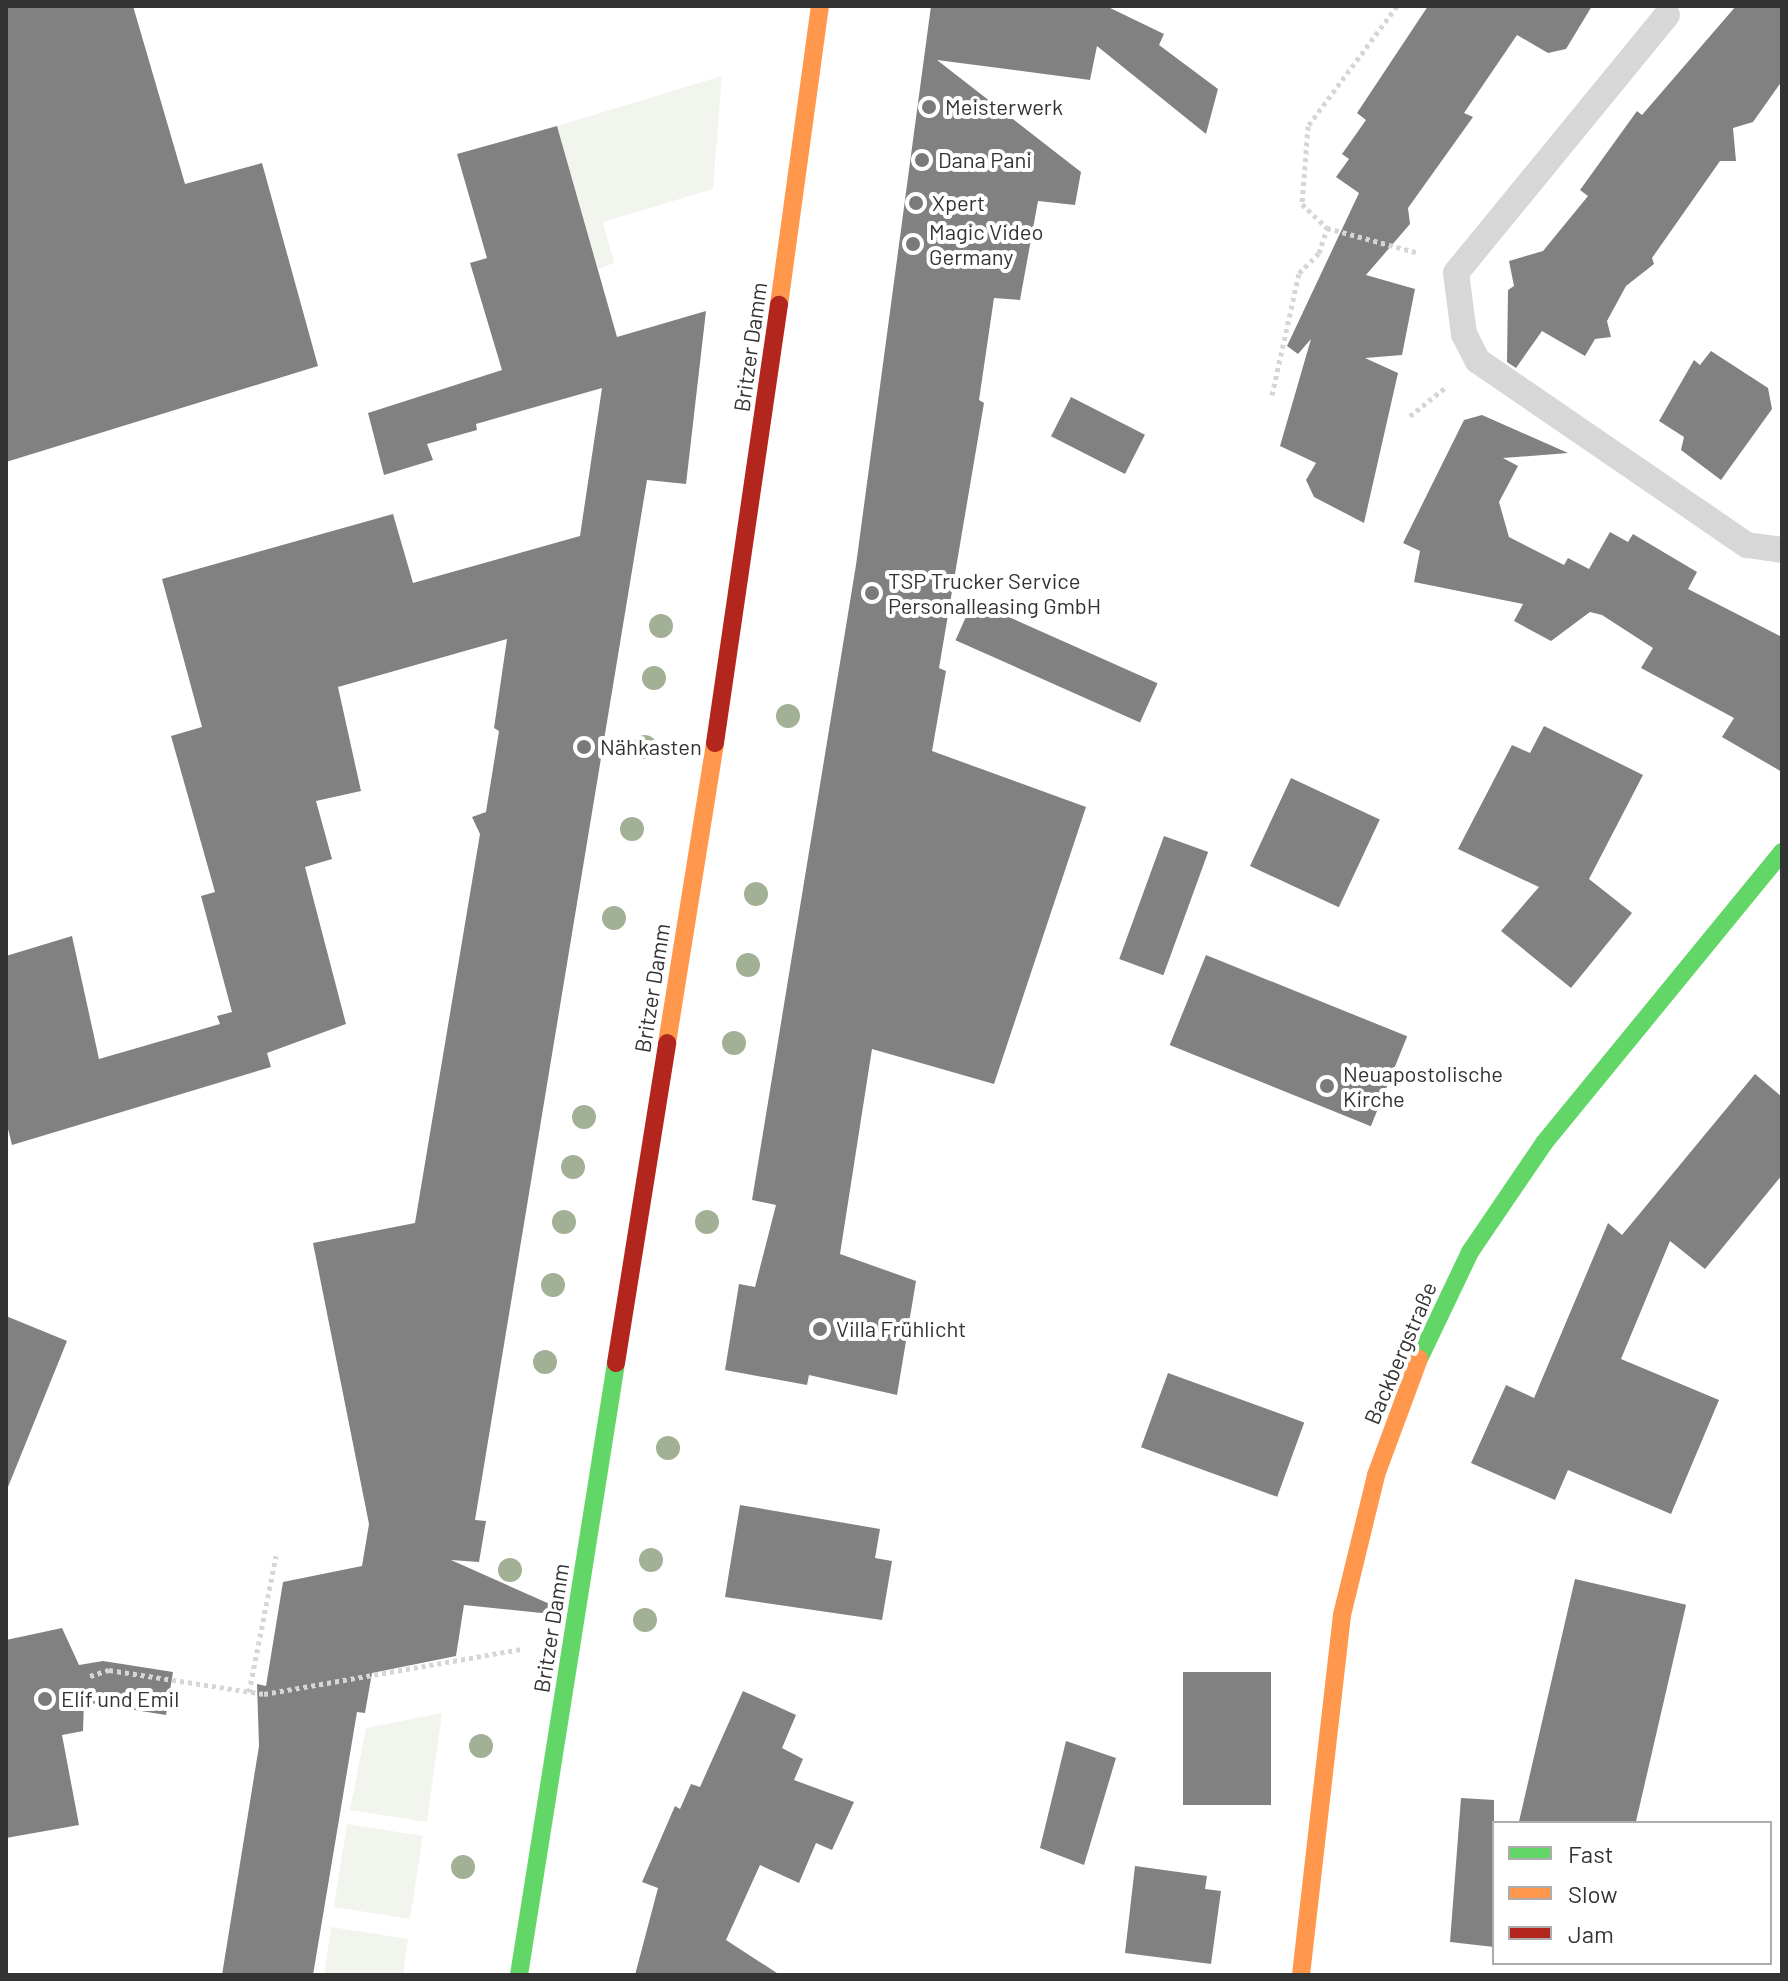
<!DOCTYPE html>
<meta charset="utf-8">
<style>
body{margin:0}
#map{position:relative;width:1788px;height:1981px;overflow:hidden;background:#fff;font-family:Barlow,sans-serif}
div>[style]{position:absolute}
.green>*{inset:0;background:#f1f5ed;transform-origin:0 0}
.building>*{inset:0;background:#818181;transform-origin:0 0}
.path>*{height:5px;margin-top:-2.5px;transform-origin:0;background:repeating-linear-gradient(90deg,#d6d6d6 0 4px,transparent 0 8px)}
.lane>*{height:26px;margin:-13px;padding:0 13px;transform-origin:13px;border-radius:13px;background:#d7d7d7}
.fast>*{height:18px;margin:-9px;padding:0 9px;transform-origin:9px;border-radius:9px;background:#63d668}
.slow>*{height:18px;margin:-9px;padding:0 9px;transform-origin:9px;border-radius:9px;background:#ff974d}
.jam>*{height:18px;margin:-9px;padding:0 9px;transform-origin:9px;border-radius:9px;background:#b3261e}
.trees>*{width:24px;height:24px;margin:-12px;border-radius:50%;background:#a2b095}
.dots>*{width:22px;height:22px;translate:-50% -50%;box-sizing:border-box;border:4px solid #fff;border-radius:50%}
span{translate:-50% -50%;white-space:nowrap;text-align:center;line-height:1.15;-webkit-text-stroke:8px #fff;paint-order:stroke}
.poi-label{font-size:22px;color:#333}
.left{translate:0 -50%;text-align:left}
.street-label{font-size:22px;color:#333}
.frame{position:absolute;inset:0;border:8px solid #333;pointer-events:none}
.legend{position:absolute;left:1492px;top:1821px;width:280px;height:144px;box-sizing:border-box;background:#fff;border:2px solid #adadad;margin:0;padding:10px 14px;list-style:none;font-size:24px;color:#333}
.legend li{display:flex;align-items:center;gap:16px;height:40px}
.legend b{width:40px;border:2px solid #adadad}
</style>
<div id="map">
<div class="green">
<div style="clip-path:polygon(722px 76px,713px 189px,603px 222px,614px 263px,598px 269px,557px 126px)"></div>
<div style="clip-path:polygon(442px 1713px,427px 1822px,350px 1810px,366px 1728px)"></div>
<div style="left:347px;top:1824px;width:77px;height:84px;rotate:9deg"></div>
<div style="clip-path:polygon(331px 1927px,408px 1939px,403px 1975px,324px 1975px)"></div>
</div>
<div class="building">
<div style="clip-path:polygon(6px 6px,133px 6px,185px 184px,262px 163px,318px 366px,6px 462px)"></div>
<div style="clip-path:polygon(931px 6px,1106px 6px,1164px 34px,1159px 45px,1218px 89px,1206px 134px,1097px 46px,1090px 80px,937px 60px,1081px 172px,1075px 205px,1038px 201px,1020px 300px,994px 298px,979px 400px,984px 403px,939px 668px,946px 671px,932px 751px,1086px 807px,994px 1084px,872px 1049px,840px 1254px,916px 1281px,897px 1395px,809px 1375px,807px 1385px,725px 1370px,739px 1284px,755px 1287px,776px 1205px,752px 1200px,856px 565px)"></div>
<div style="clip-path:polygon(1428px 6px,1592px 6px,1566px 49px,1548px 53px,1517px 35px,1464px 113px,1473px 117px,1408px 208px,1410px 224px,1366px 275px,1415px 289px,1402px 355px,1365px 358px,1398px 373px,1364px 523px,1314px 497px,1306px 480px,1316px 463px,1280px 446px,1311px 339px,1298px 354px,1287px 346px,1359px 193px,1336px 177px,1349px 159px,1342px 154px,1366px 120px,1357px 113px)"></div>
<div style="clip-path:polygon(1736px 6px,1782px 6px,1782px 81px,1753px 122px,1733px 128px,1736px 161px,1720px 161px,1652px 258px,1654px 264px,1626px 286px,1607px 321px,1611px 337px,1595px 339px,1585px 356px,1542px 331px,1516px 368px,1507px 362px,1508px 290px,1514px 286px,1509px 261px,1543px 251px,1588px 196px,1580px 190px,1637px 111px,1642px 115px)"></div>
<div style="clip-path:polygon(557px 126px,617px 337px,706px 311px,686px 484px,647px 480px,475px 1520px,486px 1521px,479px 1562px,451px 1560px,552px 1605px,551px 1614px,464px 1605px,456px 1656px,372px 1673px,365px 1713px,357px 1712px,313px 1975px,222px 1975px,259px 1746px,257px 1684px,266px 1686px,283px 1582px,362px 1566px,369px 1524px,313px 1243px,415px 1223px,480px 834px,472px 817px,486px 812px,499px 731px,494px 728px,507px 639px,338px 687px,361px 791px,316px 801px,332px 859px,305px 867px,346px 1024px,267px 1053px,271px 1067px,12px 1145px,6px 1121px,6px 956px,72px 936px,99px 1059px,220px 1024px,217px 1016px,232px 1012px,201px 896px,215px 892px,171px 736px,202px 727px,162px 579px,393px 514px,413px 583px,580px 536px,602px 388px,476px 424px,477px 430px,427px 444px,433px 460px,384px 475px,368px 413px,502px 370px,470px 263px,487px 258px,457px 154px)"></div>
<div style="clip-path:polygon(1711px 351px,1768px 388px,1772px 409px,1721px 480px,1681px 450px,1684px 437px,1659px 421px,1694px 360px,1700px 365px)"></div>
<div style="left:1071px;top:397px;width:83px;height:44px;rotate:27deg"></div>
<div style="clip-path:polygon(1482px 415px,1568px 453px,1503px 458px,1518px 466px,1499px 502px,1509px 537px,1564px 565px,1568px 558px,1589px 569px,1610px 532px,1628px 542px,1633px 534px,1697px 572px,1688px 589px,1782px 637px,1782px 772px,1722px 737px,1734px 718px,1641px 668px,1653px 648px,1602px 615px,1590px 612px,1551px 641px,1514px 621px,1523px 604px,1414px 582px,1420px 551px,1403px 543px,1464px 420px)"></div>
<div style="left:973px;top:601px;width:202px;height:43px;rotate:24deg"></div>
<div style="clip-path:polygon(1544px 726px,1643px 775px,1589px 879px,1632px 913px,1571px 988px,1501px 931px,1539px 887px,1458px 849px,1512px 745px,1530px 753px)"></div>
<div style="left:1291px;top:778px;width:98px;height:97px;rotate:25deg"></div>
<div style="left:1164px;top:836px;width:47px;height:131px;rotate:20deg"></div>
<div style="left:1206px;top:955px;width:217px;height:97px;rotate:22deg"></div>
<div style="clip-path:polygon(1755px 1074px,1782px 1097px,1782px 1175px,1705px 1269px,1670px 1241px,1621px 1359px,1719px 1400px,1671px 1514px,1568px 1470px,1555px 1500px,1471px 1463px,1506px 1385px,1534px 1398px,1608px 1223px,1622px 1235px)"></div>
<div style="clip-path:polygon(6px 1316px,67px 1341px,8px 1487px,6px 1487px)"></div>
<div style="left:1168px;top:1373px;width:145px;height:79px;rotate:20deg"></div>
<div style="clip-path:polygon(740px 1505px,880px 1529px,875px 1558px,892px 1561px,882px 1620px,725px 1597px)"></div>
<div style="left:1575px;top:1579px;width:114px;height:249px;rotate:13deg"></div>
<div style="clip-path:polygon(62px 1628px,79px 1665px,103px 1661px,173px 1672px,166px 1715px,84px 1702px,83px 1731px,62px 1735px,79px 1825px,6px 1838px,6px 1640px)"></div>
<div style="left:1183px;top:1672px;width:88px;height:133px"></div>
<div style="clip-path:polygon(743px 1691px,796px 1715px,782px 1748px,803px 1759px,794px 1780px,854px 1802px,832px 1850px,816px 1843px,799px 1883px,760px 1865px,726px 1940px,780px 1975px,635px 1975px,658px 1888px,642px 1882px,675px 1806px,680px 1809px,691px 1784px,700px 1787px)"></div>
<div style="clip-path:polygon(1066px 1741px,1116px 1758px,1084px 1865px,1040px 1848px)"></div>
<div style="clip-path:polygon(1461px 1798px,1494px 1800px,1494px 1947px,1450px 1942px)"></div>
<div style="clip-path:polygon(1135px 1866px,1207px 1876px,1205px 1889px,1221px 1891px,1211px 1964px,1125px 1953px)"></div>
</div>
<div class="path">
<div style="left:1397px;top:6px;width:149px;rotate:126.6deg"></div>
<div style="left:1308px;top:126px;width:78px;rotate:94.4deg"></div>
<div style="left:1302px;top:204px;width:35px;rotate:44deg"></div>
<div style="left:1327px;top:228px;width:95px;rotate:15.2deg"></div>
<div style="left:1272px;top:395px;width:125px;rotate:-77.5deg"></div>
<div style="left:1299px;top:273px;width:28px;rotate:-45deg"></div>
<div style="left:1319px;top:253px;width:26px;rotate:-72deg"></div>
<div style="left:1410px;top:416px;width:46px;rotate:-38.9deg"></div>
<div style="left:90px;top:1676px;width:20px;rotate:-18deg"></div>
<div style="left:109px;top:1670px;width:157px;rotate:8.8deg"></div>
<div style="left:264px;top:1694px;width:261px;rotate:-9.9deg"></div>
<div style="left:249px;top:1692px;width:139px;rotate:-78.8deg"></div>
</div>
<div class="lane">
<div style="left:1667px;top:15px;width:333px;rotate:129.3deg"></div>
<div style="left:1456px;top:273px;width:62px;rotate:82.5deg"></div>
<div style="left:1464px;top:334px;width:30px;rotate:63deg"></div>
<div style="left:1478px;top:361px;width:326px;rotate:34.4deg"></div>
<div style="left:1747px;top:545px;width:35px;rotate:8deg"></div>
</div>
<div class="fast">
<div style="left:1419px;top:1359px;width:119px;rotate:-64.5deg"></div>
<div style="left:1470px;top:1252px;width:132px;rotate:-55.8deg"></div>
<div style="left:1544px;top:1143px;width:376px;rotate:-50.7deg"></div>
<div style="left:519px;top:1975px;width:620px;rotate:-80.99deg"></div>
</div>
<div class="slow">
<div style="left:779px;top:305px;width:302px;rotate:-82.2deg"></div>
<div style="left:667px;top:1043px;width:304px;rotate:-80.9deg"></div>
<div style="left:1301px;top:1975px;width:362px;rotate:-83.5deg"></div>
<div style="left:1342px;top:1615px;width:144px;rotate:-76.3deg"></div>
<div style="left:1376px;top:1475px;width:124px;rotate:-69.7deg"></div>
</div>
<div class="jam">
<div style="left:715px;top:743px;width:443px;rotate:-81.7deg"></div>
<div style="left:616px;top:1363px;width:324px;rotate:-80.9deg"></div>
</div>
<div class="trees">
<div style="left:661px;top:626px"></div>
<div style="left:654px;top:678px"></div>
<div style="left:788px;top:716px"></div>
<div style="left:645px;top:747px"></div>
<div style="left:632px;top:829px"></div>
<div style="left:756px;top:894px"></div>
<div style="left:614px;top:918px"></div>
<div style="left:748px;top:965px"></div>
<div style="left:734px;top:1043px"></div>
<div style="left:584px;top:1117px"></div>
<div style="left:573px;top:1167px"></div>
<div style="left:564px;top:1222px"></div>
<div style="left:707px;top:1222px"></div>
<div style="left:553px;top:1285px"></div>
<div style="left:545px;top:1362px"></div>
<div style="left:668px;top:1448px"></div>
<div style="left:651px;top:1560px"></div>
<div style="left:510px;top:1570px"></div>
<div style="left:645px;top:1620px"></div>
<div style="left:481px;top:1746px"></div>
<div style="left:463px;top:1867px"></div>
</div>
<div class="dots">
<div style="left:929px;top:107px;background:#7a7a7a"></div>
<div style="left:922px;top:160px;background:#7a7a7a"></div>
<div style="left:916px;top:203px;background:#7a7a7a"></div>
<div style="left:913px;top:244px;background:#7a7a7a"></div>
<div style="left:872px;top:593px;background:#7a7a7a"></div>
<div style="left:584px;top:747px;background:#7a7a7a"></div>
<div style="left:1327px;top:1086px;background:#7a7a7a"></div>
<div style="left:820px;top:1329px;background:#7a7a7a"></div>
<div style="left:45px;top:1699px;background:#7a7a7a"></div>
</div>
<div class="poi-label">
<span class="left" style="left:945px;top:107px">Meisterwerk</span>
<span class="left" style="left:938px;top:160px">Dana Pani</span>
<span class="left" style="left:932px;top:203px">Xpert</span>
<span class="left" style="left:929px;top:244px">Magic Video<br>Germany</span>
<span class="left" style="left:888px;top:593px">TSP Trucker Service<br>Personalleasing GmbH</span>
<span class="left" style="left:600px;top:747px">Nähkasten</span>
<span class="left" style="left:1343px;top:1086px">Neuapostolische<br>Kirche</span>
<span class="left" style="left:836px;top:1329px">Villa Frühlicht</span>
<span class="left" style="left:61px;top:1699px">Elif und Emil</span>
</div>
<div class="street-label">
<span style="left:750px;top:347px;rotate:-82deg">Britzer Damm</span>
<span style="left:652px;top:988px;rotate:-81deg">Britzer Damm</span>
<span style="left:1400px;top:1353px;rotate:-67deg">Backbergstraße</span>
<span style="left:551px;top:1628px;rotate:-81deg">Britzer Damm</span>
</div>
<div class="frame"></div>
<ul class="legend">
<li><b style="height:10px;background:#63d668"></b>Fast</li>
<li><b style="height:10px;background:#ff974d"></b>Slow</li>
<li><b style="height:10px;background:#b3261e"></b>Jam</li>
</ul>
</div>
